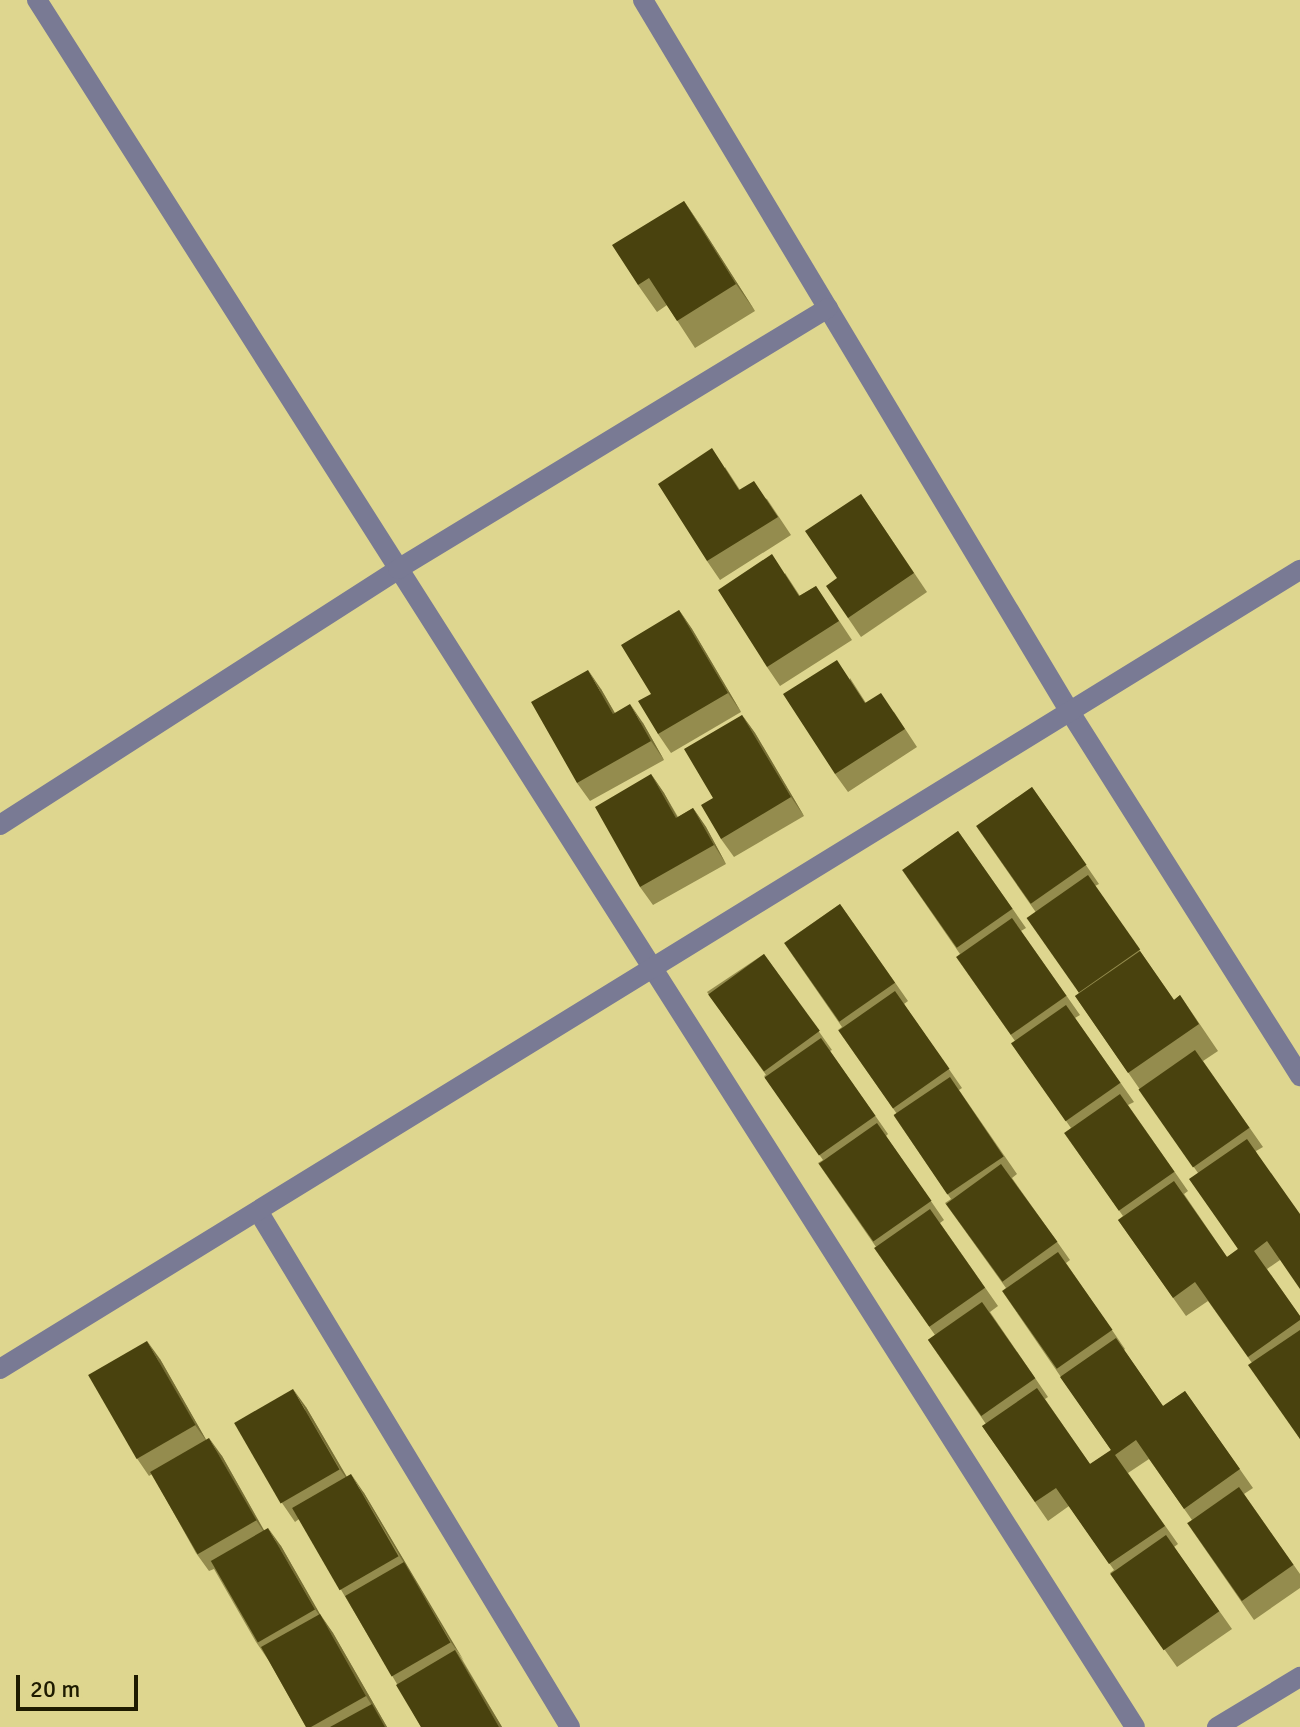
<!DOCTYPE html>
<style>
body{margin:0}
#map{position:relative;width:1300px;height:1727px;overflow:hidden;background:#ded68f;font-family:Signika,sans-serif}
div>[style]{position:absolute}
.minor>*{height:20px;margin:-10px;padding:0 10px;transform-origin:10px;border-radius:10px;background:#797a94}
.wall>*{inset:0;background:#948c4e}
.shaded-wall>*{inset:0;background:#766e35}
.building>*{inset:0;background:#49420e;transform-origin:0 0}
span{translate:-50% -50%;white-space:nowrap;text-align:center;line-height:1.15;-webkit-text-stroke:8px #ded68f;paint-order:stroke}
.scale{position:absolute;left:16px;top:1675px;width:122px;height:36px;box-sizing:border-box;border:4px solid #1e1b00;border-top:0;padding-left:10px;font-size:24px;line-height:28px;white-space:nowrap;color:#1e1b00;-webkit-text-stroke:6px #ded68f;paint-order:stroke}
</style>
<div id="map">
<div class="minor">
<div style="left:37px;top:0;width:2046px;rotate:57.55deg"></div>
<div style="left:643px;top:0;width:830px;rotate:59.05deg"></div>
<div style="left:1070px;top:712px;width:431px;rotate:57.7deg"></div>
<div style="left:0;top:825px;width:473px;rotate:-32.7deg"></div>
<div style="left:398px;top:569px;width:503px;rotate:-31.26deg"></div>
<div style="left:258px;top:1211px;width:603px;rotate:58.84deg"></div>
<div style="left:0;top:1369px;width:1526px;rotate:-31.58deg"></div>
<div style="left:1217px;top:1727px;width:97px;rotate:-31.1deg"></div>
</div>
<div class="wall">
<div style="clip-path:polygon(684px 201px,702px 228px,755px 311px,695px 348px,667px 305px,657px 312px,638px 285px)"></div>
<div style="clip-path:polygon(725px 467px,740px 490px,767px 499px,791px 535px,720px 580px,707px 561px)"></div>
<div style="clip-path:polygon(861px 494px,927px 592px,861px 637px,848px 618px,837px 578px)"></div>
<div style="clip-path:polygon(785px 573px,800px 596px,816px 586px,852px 640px,780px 686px,767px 667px)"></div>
<div style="clip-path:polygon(679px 610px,692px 629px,741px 712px,671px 753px,658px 734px,651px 694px)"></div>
<div style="clip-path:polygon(850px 678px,866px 703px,894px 712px,917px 747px,848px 792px,835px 774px)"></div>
<div style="clip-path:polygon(601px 689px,615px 713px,643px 723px,664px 760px,590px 801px,577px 783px)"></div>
<div style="clip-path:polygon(742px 715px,755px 733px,804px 816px,734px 857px,721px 839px,713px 798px)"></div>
<div style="clip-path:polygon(651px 774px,664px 793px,678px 817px,693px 808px,706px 827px,726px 864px,653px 905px,640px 887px)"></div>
<div style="clip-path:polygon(1032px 787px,1099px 884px,1095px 886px,1174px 1000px,1180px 995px,1218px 1051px,1203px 1061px,1263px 1147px,1256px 1151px,1280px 1260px,1267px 1269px,1300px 1316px,1300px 1439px,1252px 1363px,1208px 1301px,1186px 1316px,1118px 1220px,1123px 1216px,1064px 1133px,1071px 1128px,1011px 1043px,1015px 1041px,956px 957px,960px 954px,902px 870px,958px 831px,1026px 928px,1021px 931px,1080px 1015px,1075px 1018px,1134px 1102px,1128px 1105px,1188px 1191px,1184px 1194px,1227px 1257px,1238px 1249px,1198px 1173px,1075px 996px,1079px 993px,1035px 911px,976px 826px)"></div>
<div style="clip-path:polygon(840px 904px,908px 1001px,904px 1004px,962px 1088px,959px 1090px,1017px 1174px,1012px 1178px,1070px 1260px,1066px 1263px,1125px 1349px,1124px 1350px,1163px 1406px,1185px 1391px,1253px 1488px,1244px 1494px,1300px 1574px,1300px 1588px,1254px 1620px,1187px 1523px,1192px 1520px,1149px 1459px,1128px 1473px,1178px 1544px,1174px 1547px,1232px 1629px,1177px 1667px,1110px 1573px,1114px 1570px,1069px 1506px,1048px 1521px,982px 1426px,986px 1424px,928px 1340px,935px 1335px,874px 1248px,876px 1247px,818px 1163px,823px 1160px,764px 1076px,766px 1075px,707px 992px,764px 954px,832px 1050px,830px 1051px,888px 1134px,886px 1136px,944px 1220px,940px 1223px,998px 1306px,990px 1312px,1048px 1397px,1045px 1399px,1090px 1464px,1111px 1450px,1002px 1291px,1006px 1288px,945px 1203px,951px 1199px,894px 1116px,897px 1114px,838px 1030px,842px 1027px,784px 943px)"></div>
<div style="clip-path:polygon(160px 1359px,206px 1440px,222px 1456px,264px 1530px,281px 1546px,320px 1615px,333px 1633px,387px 1727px,306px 1727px,269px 1661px,256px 1642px,214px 1569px,209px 1571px,196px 1553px,152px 1474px,149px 1476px,136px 1457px)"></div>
<div style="clip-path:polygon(306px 1407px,347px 1477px,364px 1493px,502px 1727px,421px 1727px,397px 1684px,299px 1519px,295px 1522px,282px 1503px)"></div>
</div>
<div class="shaded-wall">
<div style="clip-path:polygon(684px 201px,702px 228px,755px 311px,736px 284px)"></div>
<div style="clip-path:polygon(679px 610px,692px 629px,741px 712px,728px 693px)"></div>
<div style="clip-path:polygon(588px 670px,601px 689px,626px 733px,613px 714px)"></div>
<div style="clip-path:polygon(630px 704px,643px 723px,664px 760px,651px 741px)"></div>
<div style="clip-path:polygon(742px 715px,755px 733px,804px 816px,791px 797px)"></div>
<div style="clip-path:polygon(651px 774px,664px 793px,688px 837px,676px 818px)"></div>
<div style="clip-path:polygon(693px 808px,706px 827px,726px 864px,714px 845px)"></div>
<div style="clip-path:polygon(147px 1341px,160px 1359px,208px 1443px,195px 1425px)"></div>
<div style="clip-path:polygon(293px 1389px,306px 1407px,353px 1488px,340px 1469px)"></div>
<div style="clip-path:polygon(209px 1438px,222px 1456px,268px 1538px,256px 1520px)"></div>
<div style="clip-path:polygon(351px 1474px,364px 1493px,464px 1661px,451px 1642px)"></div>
<div style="clip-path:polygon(268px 1528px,281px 1546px,328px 1628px,315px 1609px)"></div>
<div style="clip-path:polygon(320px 1614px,333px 1633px,387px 1727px,385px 1727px,366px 1696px)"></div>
<div style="clip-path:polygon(455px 1650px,467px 1669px,502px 1727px,499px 1727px)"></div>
</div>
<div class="building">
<div style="clip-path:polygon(684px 201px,736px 284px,677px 321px,649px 278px,638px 285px,612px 245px)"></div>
<div style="clip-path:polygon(712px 448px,739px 490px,754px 481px,778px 517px,707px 561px,658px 484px)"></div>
<div style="clip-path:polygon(861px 494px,914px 573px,848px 618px,826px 586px,837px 578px,805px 531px)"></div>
<div style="clip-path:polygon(772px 554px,799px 596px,816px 586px,839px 621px,767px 667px,718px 590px)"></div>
<div style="clip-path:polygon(679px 610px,728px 693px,658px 734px,638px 701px,651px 694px,621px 645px)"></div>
<div style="clip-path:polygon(837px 660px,865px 703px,881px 693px,905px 729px,835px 774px,783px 694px)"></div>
<div style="clip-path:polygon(588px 670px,613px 714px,630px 704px,651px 741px,577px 783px,531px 702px)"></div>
<div style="clip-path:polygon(742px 715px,791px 797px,721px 839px,701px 805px,713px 798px,684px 749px)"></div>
<div style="clip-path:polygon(651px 774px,676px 818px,693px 808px,714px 845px,640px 887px,595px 807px)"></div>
<div style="left:1032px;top:787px;width:95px;height:68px;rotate:55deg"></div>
<div style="left:958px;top:831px;width:95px;height:68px;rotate:55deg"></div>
<div style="left:1088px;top:875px;width:91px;height:75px;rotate:55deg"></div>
<div style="left:840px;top:904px;width:96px;height:68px;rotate:55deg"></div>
<div style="left:1012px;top:918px;width:95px;height:68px;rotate:55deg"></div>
<div style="clip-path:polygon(1140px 951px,1174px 1000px,1180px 995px,1199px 1024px,1128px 1073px,1075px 996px)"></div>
<div style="left:764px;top:954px;width:95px;height:69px;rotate:54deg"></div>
<div style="left:895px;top:991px;width:95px;height:69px;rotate:55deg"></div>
<div style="left:1066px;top:1005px;width:95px;height:67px;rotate:55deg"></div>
<div style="left:821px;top:1038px;width:95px;height:69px;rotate:55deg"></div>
<div style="left:1195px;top:1050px;width:95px;height:69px;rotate:55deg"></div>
<div style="left:950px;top:1077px;width:96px;height:68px;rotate:56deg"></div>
<div style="left:1120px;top:1094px;width:95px;height:68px;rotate:55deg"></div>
<div style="left:877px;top:1123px;width:95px;height:71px;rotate:55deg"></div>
<div style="clip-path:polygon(1247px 1139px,1300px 1214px,1300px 1289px,1267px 1241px,1254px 1251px,1300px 1316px,1300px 1320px,1248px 1357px,1195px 1282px,1173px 1298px,1118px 1220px,1174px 1181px,1227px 1257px,1238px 1249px,1189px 1179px)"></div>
<div style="left:1001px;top:1164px;width:96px;height:68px;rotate:54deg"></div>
<div style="left:930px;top:1209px;width:96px;height:68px;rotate:55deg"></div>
<div style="left:1058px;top:1252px;width:95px;height:68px;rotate:55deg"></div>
<div style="left:982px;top:1302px;width:93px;height:66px;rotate:55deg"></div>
<div style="clip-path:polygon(1300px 1330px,1300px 1439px,1248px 1365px)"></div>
<div style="clip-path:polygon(1116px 1338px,1163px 1406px,1185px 1391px,1240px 1469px,1184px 1509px,1136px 1440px,1115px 1455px,1165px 1526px,1109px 1564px,1056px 1488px,1035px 1502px,982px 1426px,1037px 1388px,1090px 1464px,1111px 1450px,1060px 1377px)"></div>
<div style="left:147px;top:1341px;width:97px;height:68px;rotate:60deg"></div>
<div style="left:293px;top:1389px;width:93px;height:68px;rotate:60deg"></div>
<div style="left:209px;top:1438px;width:95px;height:68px;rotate:60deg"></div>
<div style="left:351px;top:1474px;width:95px;height:68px;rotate:60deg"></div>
<div style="left:1239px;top:1487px;width:95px;height:63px;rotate:55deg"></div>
<div style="left:268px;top:1528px;width:94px;height:66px;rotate:60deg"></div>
<div style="left:1166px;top:1535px;width:93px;height:68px;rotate:55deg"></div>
<div style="left:404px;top:1562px;width:93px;height:68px;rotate:60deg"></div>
<div style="clip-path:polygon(320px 1614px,366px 1696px,311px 1727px,306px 1727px,261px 1647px)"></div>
<div style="clip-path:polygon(455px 1650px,499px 1727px,421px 1727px,396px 1685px)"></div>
<div style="clip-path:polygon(372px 1704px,385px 1727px,330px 1727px)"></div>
</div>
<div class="scale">20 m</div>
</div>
